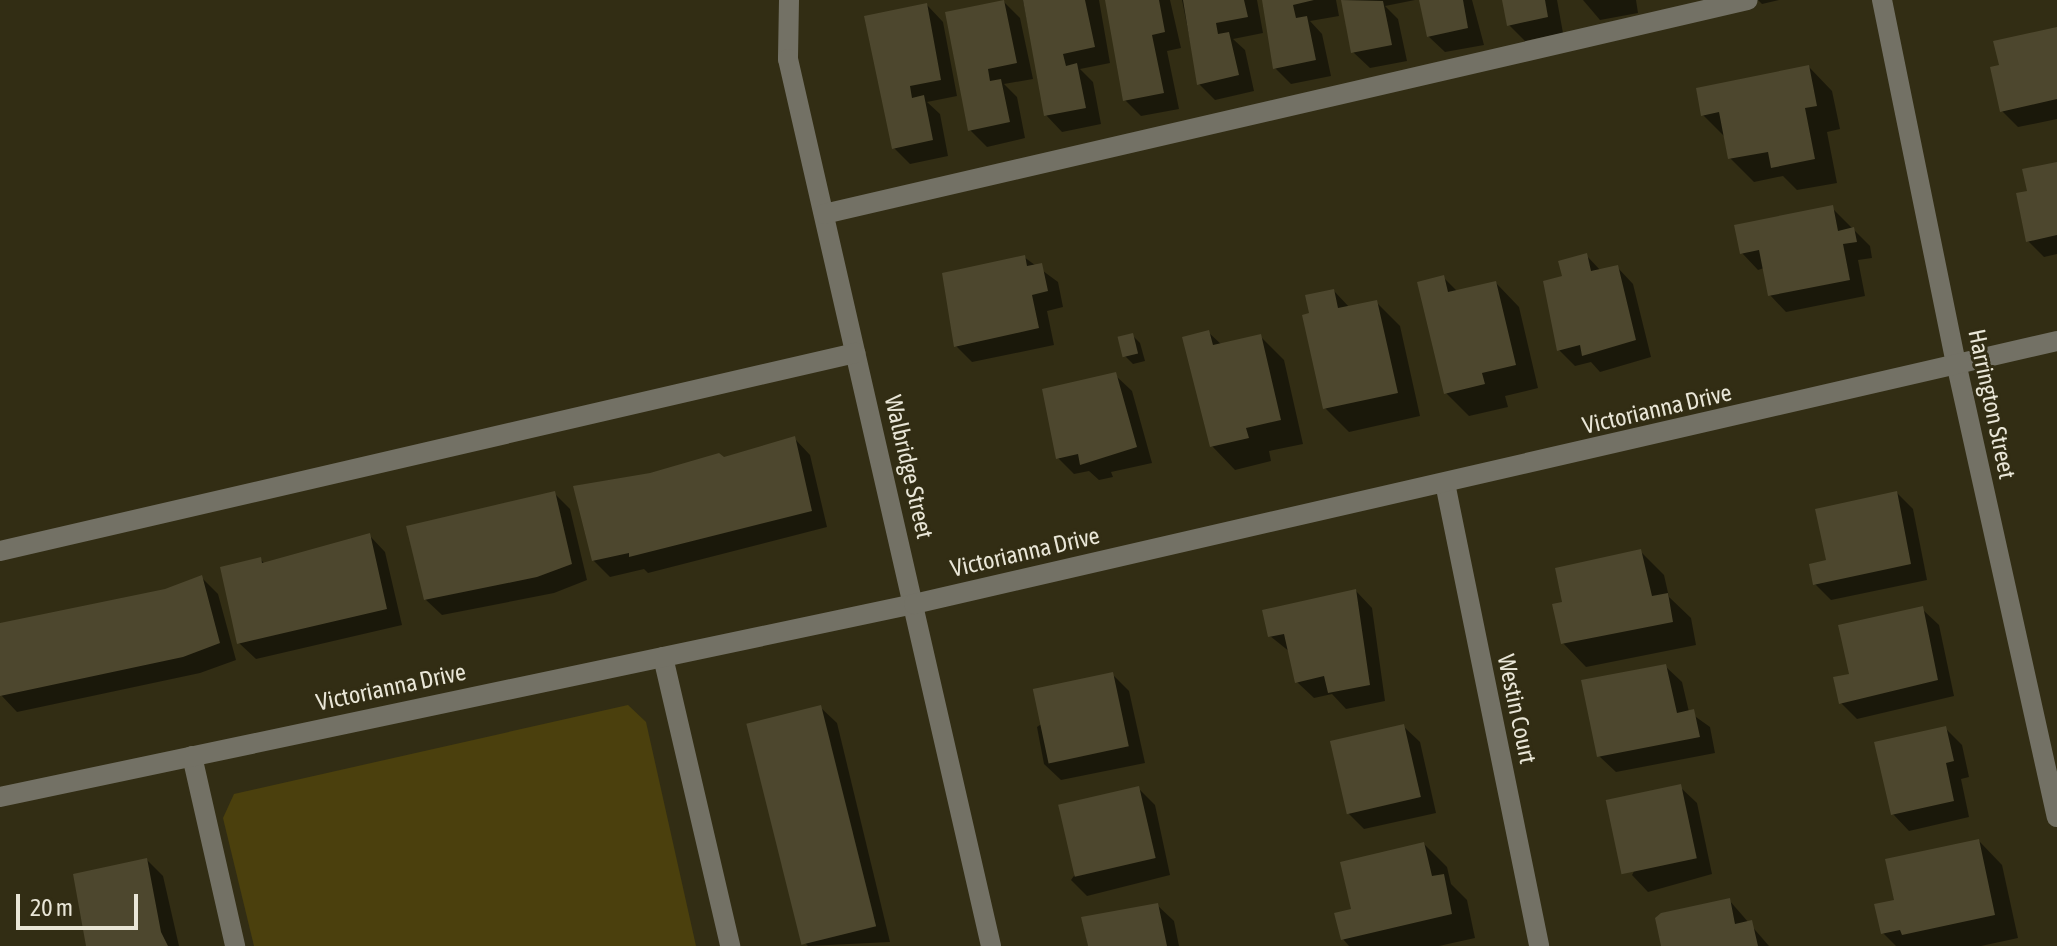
<!DOCTYPE html>
<style>
body{margin:0}
#map{position:relative;width:2057px;height:946px;overflow:hidden;background:#322d14;font-family:"Asap Condensed",sans-serif}
div>[style]{position:absolute}
.green>*{inset:0;background:#4b400d}
.shadow>*{inset:0;background:#0007}
.building>*{inset:0;background:#4d472e;transform-origin:0 0}
.minor>*{height:20px;margin:-10px;padding:0 10px;transform-origin:10px;border-radius:10px;background:#737165}
span{translate:-50% -50%;white-space:nowrap;text-align:center;line-height:1.15;-webkit-text-stroke:6px #322d14;paint-order:stroke}
.street-label{font-size:24px;color:#e9e6d7}
.scale{position:absolute;left:16px;top:894px;width:122px;height:36px;box-sizing:border-box;border:4px solid #e9e6d7;border-top:0;padding-left:10px;font-size:24px;line-height:28px;white-space:nowrap;color:#e9e6d7;-webkit-text-stroke:6px #322d14;paint-order:stroke}
</style>
<div id="map">
<div class="green">
<div style="clip-path:polygon(628px 705px,646px 722px,696px 946px,254px 946px,223px 818px,234px 794px)"></div>
</div>
<div class="shadow">
<div style="clip-path:polygon(1023px 0,1099px 0,1110px 63px,1080px 69px,1093px 82px,1101px 124px,1062px 132px,1046px 115px)"></div>
<div style="clip-path:polygon(1106px 0,1170px 0,1181px 48px,1167px 51px,1179px 109px,1141px 116px,1125px 100px)"></div>
<div style="clip-path:polygon(1182px 0,1257px 0,1263px 33px,1233px 39px,1245px 50px,1254px 91px,1215px 100px,1199px 84px)"></div>
<div style="clip-path:polygon(1263px 0,1336px 0,1339px 16px,1310px 21px,1322px 34px,1331px 76px,1291px 84px,1275px 68px)"></div>
<div style="clip-path:polygon(1342px 0,1415px 0,1385px 6px,1398px 19px,1407px 61px,1370px 68px,1353px 52px)"></div>
<div style="clip-path:polygon(1422px 0,1472px 0,1484px 45px,1445px 52px,1428px 36px)"></div>
<div style="clip-path:polygon(1504px 0,1557px 0,1563px 33px,1525px 41px,1509px 25px)"></div>
<div style="clip-path:polygon(1583px 0,1636px 0,1638px 13px,1600px 20px)"></div>
<div style="clip-path:polygon(1758px 0,1779px 0,1762px 4px)"></div>
<div style="clip-path:polygon(1004px 2px,1020px 18px,1033px 79px,1004px 84px,1017px 97px,1025px 138px,987px 147px,970px 130px)"></div>
<div style="clip-path:polygon(927px 5px,943px 22px,957px 96px,927px 102px,940px 114px,948px 156px,910px 164px,894px 148px)"></div>
<div style="clip-path:polygon(2057px 29px,2057px 119px,2018px 127px,2002px 111px,2001px 66px)"></div>
<div style="clip-path:polygon(1809px 67px,1832px 91px,1840px 129px,1827px 132px,1837px 183px,1797px 190px,1783px 176px,1754px 182px,1730px 158px,1726px 138px,1703px 115px)"></div>
<div style="clip-path:polygon(2057px 164px,2057px 254px,2044px 257px,2028px 241px,2029px 193px)"></div>
<div style="clip-path:polygon(1832px 208px,1870px 246px,1872px 258px,1858px 260px,1865px 296px,1786px 312px,1770px 295px,1764px 268px,1758px 270px,1742px 253px)"></div>
<div style="clip-path:polygon(1586px 255px,1601px 271px,1617px 267px,1633px 284px,1651px 357px,1600px 372px,1591px 362px,1575px 366px,1559px 350px)"></div>
<div style="clip-path:polygon(1024px 257px,1058px 282px,1063px 307px,1047px 311px,1054px 345px,972px 362px,956px 346px)"></div>
<div style="clip-path:polygon(1443px 277px,1458px 292px,1496px 283px,1519px 307px,1538px 388px,1505px 396px,1508px 407px,1469px 416px,1446px 393px)"></div>
<div style="clip-path:polygon(1334px 291px,1350px 308px,1376px 302px,1400px 326px,1420px 416px,1349px 432px,1325px 408px,1311px 315px)"></div>
<div style="clip-path:polygon(1208px 332px,1222px 345px,1261px 337px,1284px 360px,1303px 444px,1269px 451px,1271px 461px,1235px 470px,1212px 446px)"></div>
<div style="clip-path:polygon(1132px 335px,1140px 343px,1145px 361px,1133px 364px,1125px 356px)"></div>
<div style="clip-path:polygon(1115px 375px,1132px 391px,1152px 463px,1111px 472px,1113px 477px,1099px 480px,1089px 471px,1074px 474px,1058px 458px)"></div>
<div style="clip-path:polygon(794px 438px,810px 455px,827px 527px,648px 573px,644px 569px,610px 577px,593px 560px,723px 459px)"></div>
<div style="clip-path:polygon(554px 493px,570px 509px,587px 580px,554px 593px,442px 615px,425px 599px)"></div>
<div style="clip-path:polygon(1897px 493px,1913px 509px,1927px 580px,1831px 600px,1815px 584px,1829px 562px)"></div>
<div style="clip-path:polygon(369px 535px,385px 552px,402px 625px,256px 659px,239px 643px,261px 560px,265px 564px)"></div>
<div style="clip-path:polygon(1640px 551px,1664px 575px,1669px 597px,1691px 618px,1696px 645px,1586px 667px,1563px 643px,1565px 603px)"></div>
<div style="clip-path:polygon(201px 577px,218px 594px,236px 660px,200px 673px,17px 712px,1px 695px,0 626px,165px 591px)"></div>
<div style="clip-path:polygon(1356px 591px,1372px 608px,1385px 701px,1346px 709px,1332px 694px,1314px 698px,1297px 682px,1290px 652px,1270px 636px)"></div>
<div style="clip-path:polygon(1922px 609px,1939px 625px,1954px 696px,1857px 719px,1841px 703px,1851px 675px)"></div>
<div style="clip-path:polygon(1665px 666px,1682px 682px,1689px 712px,1710px 727px,1715px 753px,1616px 772px,1599px 756px)"></div>
<div style="clip-path:polygon(1113px 675px,1129px 691px,1145px 763px,1061px 780px,1044px 764px,1037px 727px)"></div>
<div style="clip-path:polygon(820px 707px,837px 723px,890px 942px,808px 946px,804px 942px)"></div>
<div style="clip-path:polygon(1403px 726px,1420px 742px,1436px 813px,1364px 829px,1348px 813px)"></div>
<div style="clip-path:polygon(1945px 728px,1962px 745px,1969px 777px,1961px 779px,1969px 817px,1909px 831px,1893px 814px)"></div>
<div style="clip-path:polygon(1680px 787px,1697px 803px,1712px 874px,1648px 892px,1632px 875px)"></div>
<div style="clip-path:polygon(1138px 788px,1155px 805px,1170px 875px,1087px 896px,1071px 880px)"></div>
<div style="clip-path:polygon(1979px 841px,2002px 865px,2018px 938px,1981px 946px,1896px 946px,1883px 933px,1896px 901px)"></div>
<div style="clip-path:polygon(1424px 844px,1447px 867px,1451px 884px,1467px 900px,1475px 938px,1439px 946px,1349px 946px,1343px 939px,1354px 910px)"></div>
<div style="clip-path:polygon(147px 860px,163px 876px,179px 946px,88px 946px)"></div>
<div style="clip-path:polygon(1729px 900px,1769px 946px,1663px 946px)"></div>
<div style="clip-path:polygon(1157px 905px,1174px 921px,1179px 946px,1088px 946px,1083px 919px)"></div>
</div>
<div class="building">
<div style="clip-path:polygon(1004px 0,1017px 63px,988px 69px,990px 81px,1001px 79px,1010px 122px,968px 131px,945px 12px)"></div>
<div style="clip-path:polygon(1023px 0,1085px 0,1095px 47px,1063px 54px,1066px 66px,1077px 63px,1086px 108px,1044px 116px)"></div>
<div style="clip-path:polygon(1105px 0,1159px 0,1165px 32px,1152px 35px,1164px 93px,1123px 101px)"></div>
<div style="clip-path:polygon(1183px 0,1244px 0,1248px 17px,1216px 23px,1218px 34px,1229px 32px,1239px 75px,1197px 85px)"></div>
<div style="clip-path:polygon(1262px 0,1314px 0,1293px 5px,1296px 18px,1307px 16px,1316px 60px,1273px 69px)"></div>
<div style="clip-path:polygon(1341px 0,1383px 1px,1392px 45px,1351px 53px)"></div>
<div style="clip-path:polygon(1419px 0,1463px 0,1468px 28px,1427px 37px)"></div>
<div style="clip-path:polygon(1502px 0,1545px 0,1548px 17px,1507px 26px)"></div>
<div style="clip-path:polygon(927px 3px,941px 80px,910px 86px,912px 98px,924px 95px,933px 140px,892px 149px,864px 16px)"></div>
<div style="clip-path:polygon(2057px 27px,2057px 99px,2000px 112px,1990px 67px,1999px 65px,1993px 41px)"></div>
<div style="clip-path:polygon(1809px 65px,1817px 106px,1805px 108px,1815px 159px,1771px 168px,1768px 152px,1728px 159px,1719px 112px,1701px 116px,1696px 88px)"></div>
<div style="clip-path:polygon(2057px 162px,2057px 235px,2026px 242px,2016px 193px,2027px 191px,2022px 169px)"></div>
<div style="clip-path:polygon(1833px 205px,1838px 231px,1854px 227px,1857px 242px,1843px 244px,1850px 280px,1768px 296px,1759px 250px,1740px 254px,1734px 225px)"></div>
<div style="clip-path:polygon(1587px 253px,1591px 271px,1618px 265px,1636px 340px,1582px 356px,1580px 345px,1557px 351px,1543px 281px,1562px 276px,1558px 261px)"></div>
<div style="clip-path:polygon(1025px 255px,1027px 266px,1042px 263px,1048px 291px,1032px 295px,1039px 328px,954px 347px,942px 273px)"></div>
<div style="clip-path:polygon(1444px 275px,1448px 292px,1496px 281px,1516px 365px,1482px 373px,1485px 384px,1444px 394px,1417px 282px)"></div>
<div style="clip-path:polygon(1334px 289px,1338px 308px,1377px 300px,1398px 393px,1323px 409px,1302px 315px,1309px 313px,1305px 295px)"></div>
<div style="clip-path:polygon(1209px 330px,1213px 345px,1261px 334px,1281px 420px,1246px 428px,1249px 438px,1210px 447px,1182px 337px)"></div>
<div style="left:1133px;top:333px;width:21px;height:16px;rotate:76deg"></div>
<div style="clip-path:polygon(1116px 372px,1137px 447px,1080px 465px,1078px 454px,1056px 459px,1042px 389px)"></div>
<div style="clip-path:polygon(795px 436px,812px 511px,629px 557px,629px 553px,592px 561px,573px 486px,650px 473px,719px 453px,724px 457px)"></div>
<div style="clip-path:polygon(555px 491px,572px 564px,537px 577px,424px 600px,406px 526px)"></div>
<div style="clip-path:polygon(1897px 491px,1911px 564px,1813px 585px,1809px 564px,1826px 560px,1815px 509px)"></div>
<div style="clip-path:polygon(370px 533px,387px 609px,237px 644px,220px 567px,261px 557px,262px 563px)"></div>
<div style="clip-path:polygon(1641px 549px,1652px 596px,1668px 593px,1673px 622px,1561px 644px,1552px 604px,1562px 602px,1555px 568px)"></div>
<div style="clip-path:polygon(202px 575px,220px 643px,183px 657px,0 696px,0 623px,165px 589px)"></div>
<div style="clip-path:polygon(1356px 589px,1370px 685px,1328px 693px,1324px 676px,1295px 683px,1284px 634px,1268px 637px,1262px 610px)"></div>
<div style="clip-path:polygon(1923px 606px,1938px 680px,1839px 704px,1833px 677px,1849px 674px,1838px 625px)"></div>
<div style="clip-path:polygon(1666px 664px,1677px 713px,1694px 709px,1700px 737px,1597px 757px,1581px 680px)"></div>
<div style="left:1113px;top:672px;width:76px;height:82px;rotate:78deg"></div>
<div style="left:821px;top:705px;width:228px;height:77px;rotate:76deg"></div>
<div style="left:1404px;top:724px;width:75px;height:76px;rotate:77deg"></div>
<div style="clip-path:polygon(1946px 726px,1954px 761px,1946px 763px,1954px 801px,1891px 815px,1874px 742px)"></div>
<div style="left:1681px;top:784px;width:76px;height:77px;rotate:78deg"></div>
<div style="left:1139px;top:786px;width:74px;height:83px;rotate:77deg"></div>
<div style="clip-path:polygon(1979px 839px,1995px 915px,1902px 935px,1900px 930px,1881px 934px,1874px 904px,1894px 900px,1885px 859px)"></div>
<div style="clip-path:polygon(1424px 842px,1432px 876px,1444px 874px,1452px 914px,1341px 940px,1334px 913px,1351px 909px,1340px 862px)"></div>
<div style="clip-path:polygon(147px 858px,161px 932px,168px 946px,86px 946px,73px 874px)"></div>
<div style="clip-path:polygon(1730px 898px,1735px 924px,1752px 920px,1758px 946px,1661px 946px,1655px 918px,1661px 913px)"></div>
<div style="clip-path:polygon(1158px 903px,1167px 946px,1088px 946px,1081px 917px)"></div>
</div>
<div class="minor">
<div style="left:789px;top:0;width:59px;rotate:91deg"></div>
<div style="left:788px;top:59px;width:910px;rotate:77.11deg"></div>
<div style="left:1882px;top:0;width:375px;rotate:78.5deg"></div>
<div style="left:1957px;top:367px;width:461px;rotate:77.5deg"></div>
<div style="left:824px;top:214px;width:948px;rotate:-13.04deg"></div>
<div style="left:1445px;top:483px;width:472px;rotate:78.5deg"></div>
<div style="left:0;top:551px;width:878px;rotate:-13.04deg"></div>
<div style="left:663px;top:657px;width:297px;rotate:76.9deg"></div>
<div style="left:192px;top:756px;width:195px;rotate:77.2deg"></div>
<div style="left:0;top:797px;width:934px;rotate:-11.92deg"></div>
<div style="left:914px;top:604px;width:1173px;rotate:-12.96deg"></div>
</div>
<div class="street-label">
<span style="left:1992px;top:404px;rotate:78deg">Harrington Street</span>
<span style="left:1657px;top:409px;rotate:-13deg">Victorianna Drive</span>
<span style="left:909px;top:467px;rotate:77deg">Walbridge Street</span>
<span style="left:1025px;top:552px;rotate:-13deg">Victorianna Drive</span>
<span style="left:391px;top:687px;rotate:-12deg">Victorianna Drive</span>
<span style="left:1517px;top:709px;rotate:78deg">Westin Court</span>
</div>
<div class="scale">20 m</div>
</div>
